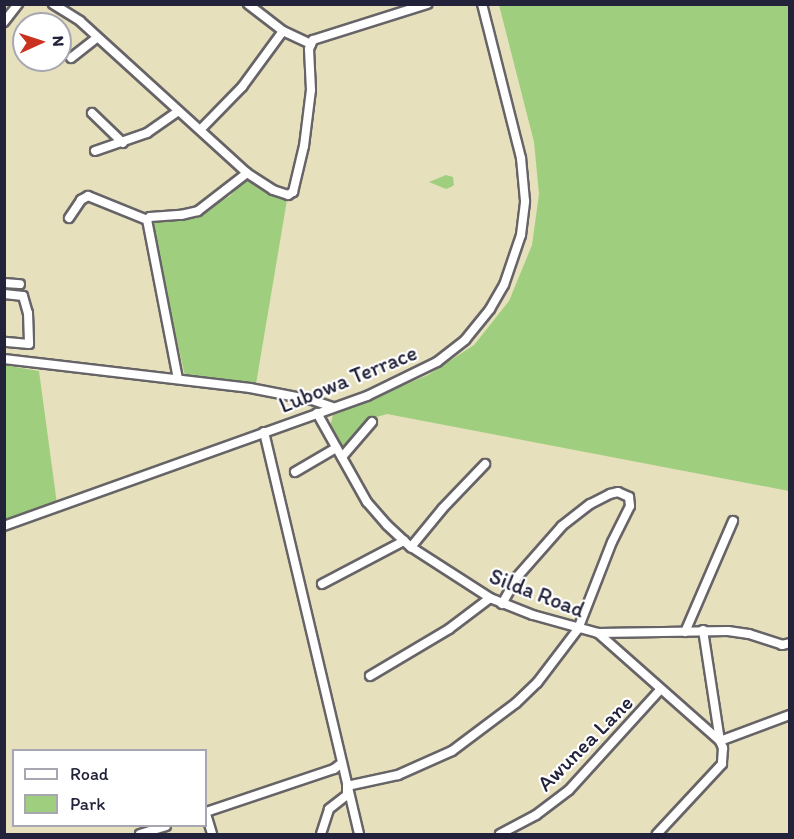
<!DOCTYPE html>
<style>
body{margin:0}
#map{position:relative;width:794px;height:839px;overflow:hidden;background:#e7e0bd;font-family:Itim,sans-serif}
div>[style]{position:absolute}
.green>*{inset:0;background:#9fcf7e}
.roads{filter:drop-shadow(2px 0 #676468) drop-shadow(-2px 0 #676468) drop-shadow(0 2px #676468) drop-shadow(0 -2px #676468)}
.minor>*{height:8px;margin:-4px;padding:0 4px;transform-origin:4px;border-radius:4px;background:#fff}
span{translate:-50% -50%;white-space:nowrap;text-align:center;line-height:1.15;-webkit-text-stroke:4.5px #fff;paint-order:stroke}
.street-label{font-size:22px;color:#22223b}
.frame{position:absolute;inset:0;border:6px solid #22223b;pointer-events:none}
.legend{position:absolute;left:12px;top:749px;width:195px;height:78px;box-sizing:border-box;background:#fff;border:2px solid #a7a7b1;margin:0;padding:8px 10px;list-style:none;font-size:18px;color:#22223b}
.legend li{display:flex;align-items:center;gap:12px;height:30px}
.legend b{width:30px;border:2px solid #a7a7b1}
.north{position:absolute;left:12px;top:12px;width:60px;height:60px;box-sizing:border-box;background:#fff;border:2px solid #a7a7b1;border-radius:50%;rotate:87deg;font-size:16px;font-weight:700;line-height:24px;text-align:center;color:#22223b}
.north::after{content:'';display:block;margin:auto;width:21px;height:27px;background:#c8321e;clip-path:polygon(50% 0,100% 100%,50% 72%,0 100%)}
</style>
<div id="map">
<div class="green">
<div style="clip-path:polygon(499px 5px,789px 5px,789px 491px,387px 414px,370px 419px,343px 452px,341px 450px,330px 427px,333px 415px,428px 375px,474px 345px,509px 301px,532px 245px,539px 194px,534px 142px)"></div>
<div style="clip-path:polygon(446px 175px,453px 177px,454px 185px,451px 187px,446px 189px,429px 182px)"></div>
<div style="clip-path:polygon(246px 179px,287px 200px,256px 384px,185px 376px,150px 223px,189px 218px,230px 196px)"></div>
<div style="clip-path:polygon(4px 365px,39px 371px,57px 504px,4px 523px)"></div>
</div>
<div class="roads">
<div class="minor">
<div style="left:53px;top:4px;width:32px;rotate:32deg"></div>
<div style="left:80px;top:21px;width:226px;rotate:42.3deg"></div>
<div style="left:247px;top:173px;width:31px;rotate:33deg"></div>
<div style="left:273px;top:190px;width:16px;rotate:18deg"></div>
<div style="left:288px;top:195px;width:6px;rotate:-31deg"></div>
<div style="left:293px;top:192px;width:47px;rotate:-76.6deg"></div>
<div style="left:304px;top:146px;width:56px;rotate:-82.9deg"></div>
<div style="left:311px;top:90px;width:41px;rotate:-92.8deg"></div>
<div style="left:309px;top:49px;width:10px;rotate:-66deg"></div>
<div style="left:313px;top:40px;width:120px;rotate:-17.5deg"></div>
<div style="left:248px;top:4px;width:44px;rotate:37.6deg"></div>
<div style="left:283px;top:31px;width:31px;rotate:25deg"></div>
<div style="left:4px;top:22px;width:23px;rotate:-52deg"></div>
<div style="left:71px;top:58px;width:33px;rotate:-38deg"></div>
<div style="left:92px;top:113px;width:43px;rotate:44.1deg"></div>
<div style="left:201px;top:129px;width:59px;rotate:-45.7deg"></div>
<div style="left:242px;top:87px;width:69px;rotate:-53.8deg"></div>
<div style="left:95px;top:151px;width:55px;rotate:-19.1deg"></div>
<div style="left:147px;top:133px;width:38px;rotate:-35deg"></div>
<div style="left:69px;top:218px;width:22px;rotate:-56deg"></div>
<div style="left:81px;top:200px;width:8px;rotate:-30deg"></div>
<div style="left:88px;top:196px;width:64px;rotate:22.1deg"></div>
<div style="left:4px;top:283px;width:16px;rotate:4deg"></div>
<div style="left:4px;top:294px;width:19px;rotate:6deg"></div>
<div style="left:23px;top:296px;width:18px;rotate:74deg"></div>
<div style="left:28px;top:313px;width:31px;rotate:88deg"></div>
<div style="left:29px;top:344px;width:25px;rotate:-175deg"></div>
<div style="left:4px;top:359px;width:248px;rotate:6.7deg"></div>
<div style="left:250px;top:388px;width:63px;rotate:11deg"></div>
<div style="left:312px;top:400px;width:21px;rotate:19deg"></div>
<div style="left:178px;top:379px;width:162px;rotate:-101deg"></div>
<div style="left:147px;top:220px;width:4px;rotate:-45deg"></div>
<div style="left:150px;top:217px;width:31px;rotate:-4deg"></div>
<div style="left:181px;top:215px;width:17px;rotate:-13deg"></div>
<div style="left:198px;top:211px;width:62px;rotate:-37.8deg"></div>
<div style="left:317px;top:413px;width:102px;rotate:60.7deg"></div>
<div style="left:367px;top:502px;width:30px;rotate:49deg"></div>
<div style="left:387px;top:525px;width:33px;rotate:43deg"></div>
<div style="left:411px;top:547px;width:94px;rotate:32.8deg"></div>
<div style="left:490px;top:598px;width:46px;rotate:21.6deg"></div>
<div style="left:533px;top:615px;width:67px;rotate:15.5deg"></div>
<div style="left:598px;top:633px;width:130px;rotate:-0.9deg"></div>
<div style="left:728px;top:631px;width:21px;rotate:8deg"></div>
<div style="left:749px;top:634px;width:35px;rotate:18deg"></div>
<div style="left:782px;top:645px;width:8px;rotate:-14deg"></div>
<div style="left:264px;top:432px;width:413px;rotate:76.7deg"></div>
<div style="left:342px;top:457px;width:46px;rotate:-49.4deg"></div>
<div style="left:295px;top:472px;width:48px;rotate:-30.3deg"></div>
<div style="left:4px;top:526px;width:386px;rotate:-19.7deg"></div>
<div style="left:367px;top:396px;width:78px;rotate:-25.9deg"></div>
<div style="left:437px;top:362px;width:36px;rotate:-38deg"></div>
<div style="left:465px;top:340px;width:40px;rotate:-51deg"></div>
<div style="left:490px;top:309px;width:28px;rotate:-60deg"></div>
<div style="left:504px;top:285px;width:53px;rotate:-71.2deg"></div>
<div style="left:521px;top:235px;width:34px;rotate:-83deg"></div>
<div style="left:525px;top:201px;width:43px;rotate:-95.3deg"></div>
<div style="left:521px;top:158px;width:159px;rotate:-104.2deg"></div>
<div style="left:411px;top:547px;width:50px;rotate:-50.6deg"></div>
<div style="left:443px;top:508px;width:61px;rotate:-46.3deg"></div>
<div style="left:322px;top:584px;width:93px;rotate:-27.7deg"></div>
<div style="left:703px;top:630px;width:112px;rotate:81.3deg"></div>
<div style="left:720px;top:741px;width:75px;rotate:-20.4deg"></div>
<div style="left:685px;top:632px;width:121px;rotate:-66.6deg"></div>
<div style="left:598px;top:633px;width:163px;rotate:41.5deg"></div>
<div style="left:720px;top:741px;width:8px;rotate:67deg"></div>
<div style="left:723px;top:748px;width:16px;rotate:94deg"></div>
<div style="left:722px;top:764px;width:96px;rotate:132.9deg"></div>
<div style="left:370px;top:676px;width:92px;rotate:-30.7deg"></div>
<div style="left:449px;top:629px;width:51px;rotate:-37.1deg"></div>
<div style="left:206px;top:812px;width:135px;rotate:-18.6deg"></div>
<div style="left:334px;top:769px;width:10px;rotate:-37deg"></div>
<div style="left:206px;top:814px;width:21px;rotate:73deg"></div>
<div style="left:140px;top:834px;width:27px;rotate:-17deg"></div>
<div style="left:321px;top:834px;width:26px;rotate:-72deg"></div>
<div style="left:329px;top:809px;width:23px;rotate:-38deg"></div>
<div style="left:347px;top:795px;width:9px;rotate:-90deg"></div>
<div style="left:347px;top:786px;width:52px;rotate:-12.2deg"></div>
<div style="left:398px;top:775px;width:59px;rotate:-24deg"></div>
<div style="left:452px;top:751px;width:80px;rotate:-36.9deg"></div>
<div style="left:516px;top:703px;width:29px;rotate:-44deg"></div>
<div style="left:537px;top:683px;width:68px;rotate:-52.8deg"></div>
<div style="left:578px;top:629px;width:93px;rotate:-68.7deg"></div>
<div style="left:612px;top:542px;width:40px;rotate:-63.4deg"></div>
<div style="left:630px;top:506px;width:9px;rotate:-96deg"></div>
<div style="left:629px;top:497px;width:12px;rotate:-156deg"></div>
<div style="left:618px;top:492px;width:8px;rotate:166deg"></div>
<div style="left:610px;top:494px;width:22px;rotate:153deg"></div>
<div style="left:590px;top:504px;width:36px;rotate:142deg"></div>
<div style="left:562px;top:526px;width:68px;rotate:131.4deg"></div>
<div style="left:517px;top:577px;width:31px;rotate:119deg"></div>
<div style="left:500px;top:834px;width:41px;rotate:-27.8deg"></div>
<div style="left:536px;top:815px;width:41px;rotate:-37.1deg"></div>
<div style="left:569px;top:790px;width:135px;rotate:-47.7deg"></div>
</div>
</div>
<div class="street-label">
<span style="left:348px;top:379px;rotate:-22deg">Lubowa Terrace</span>
<span style="left:537px;top:593px;rotate:21deg">Silda Road</span>
<span style="left:585px;top:743px;rotate:-45deg">Awunea Lane</span>
</div>
<div class="frame"></div>
<ul class="legend">
<li><b style="height:8px;background:#fff"></b>Road</li>
<li><b style="height:16px;background:#9fcf7e"></b>Park</li>
</ul>
<div class="north">N</div>
</div>
